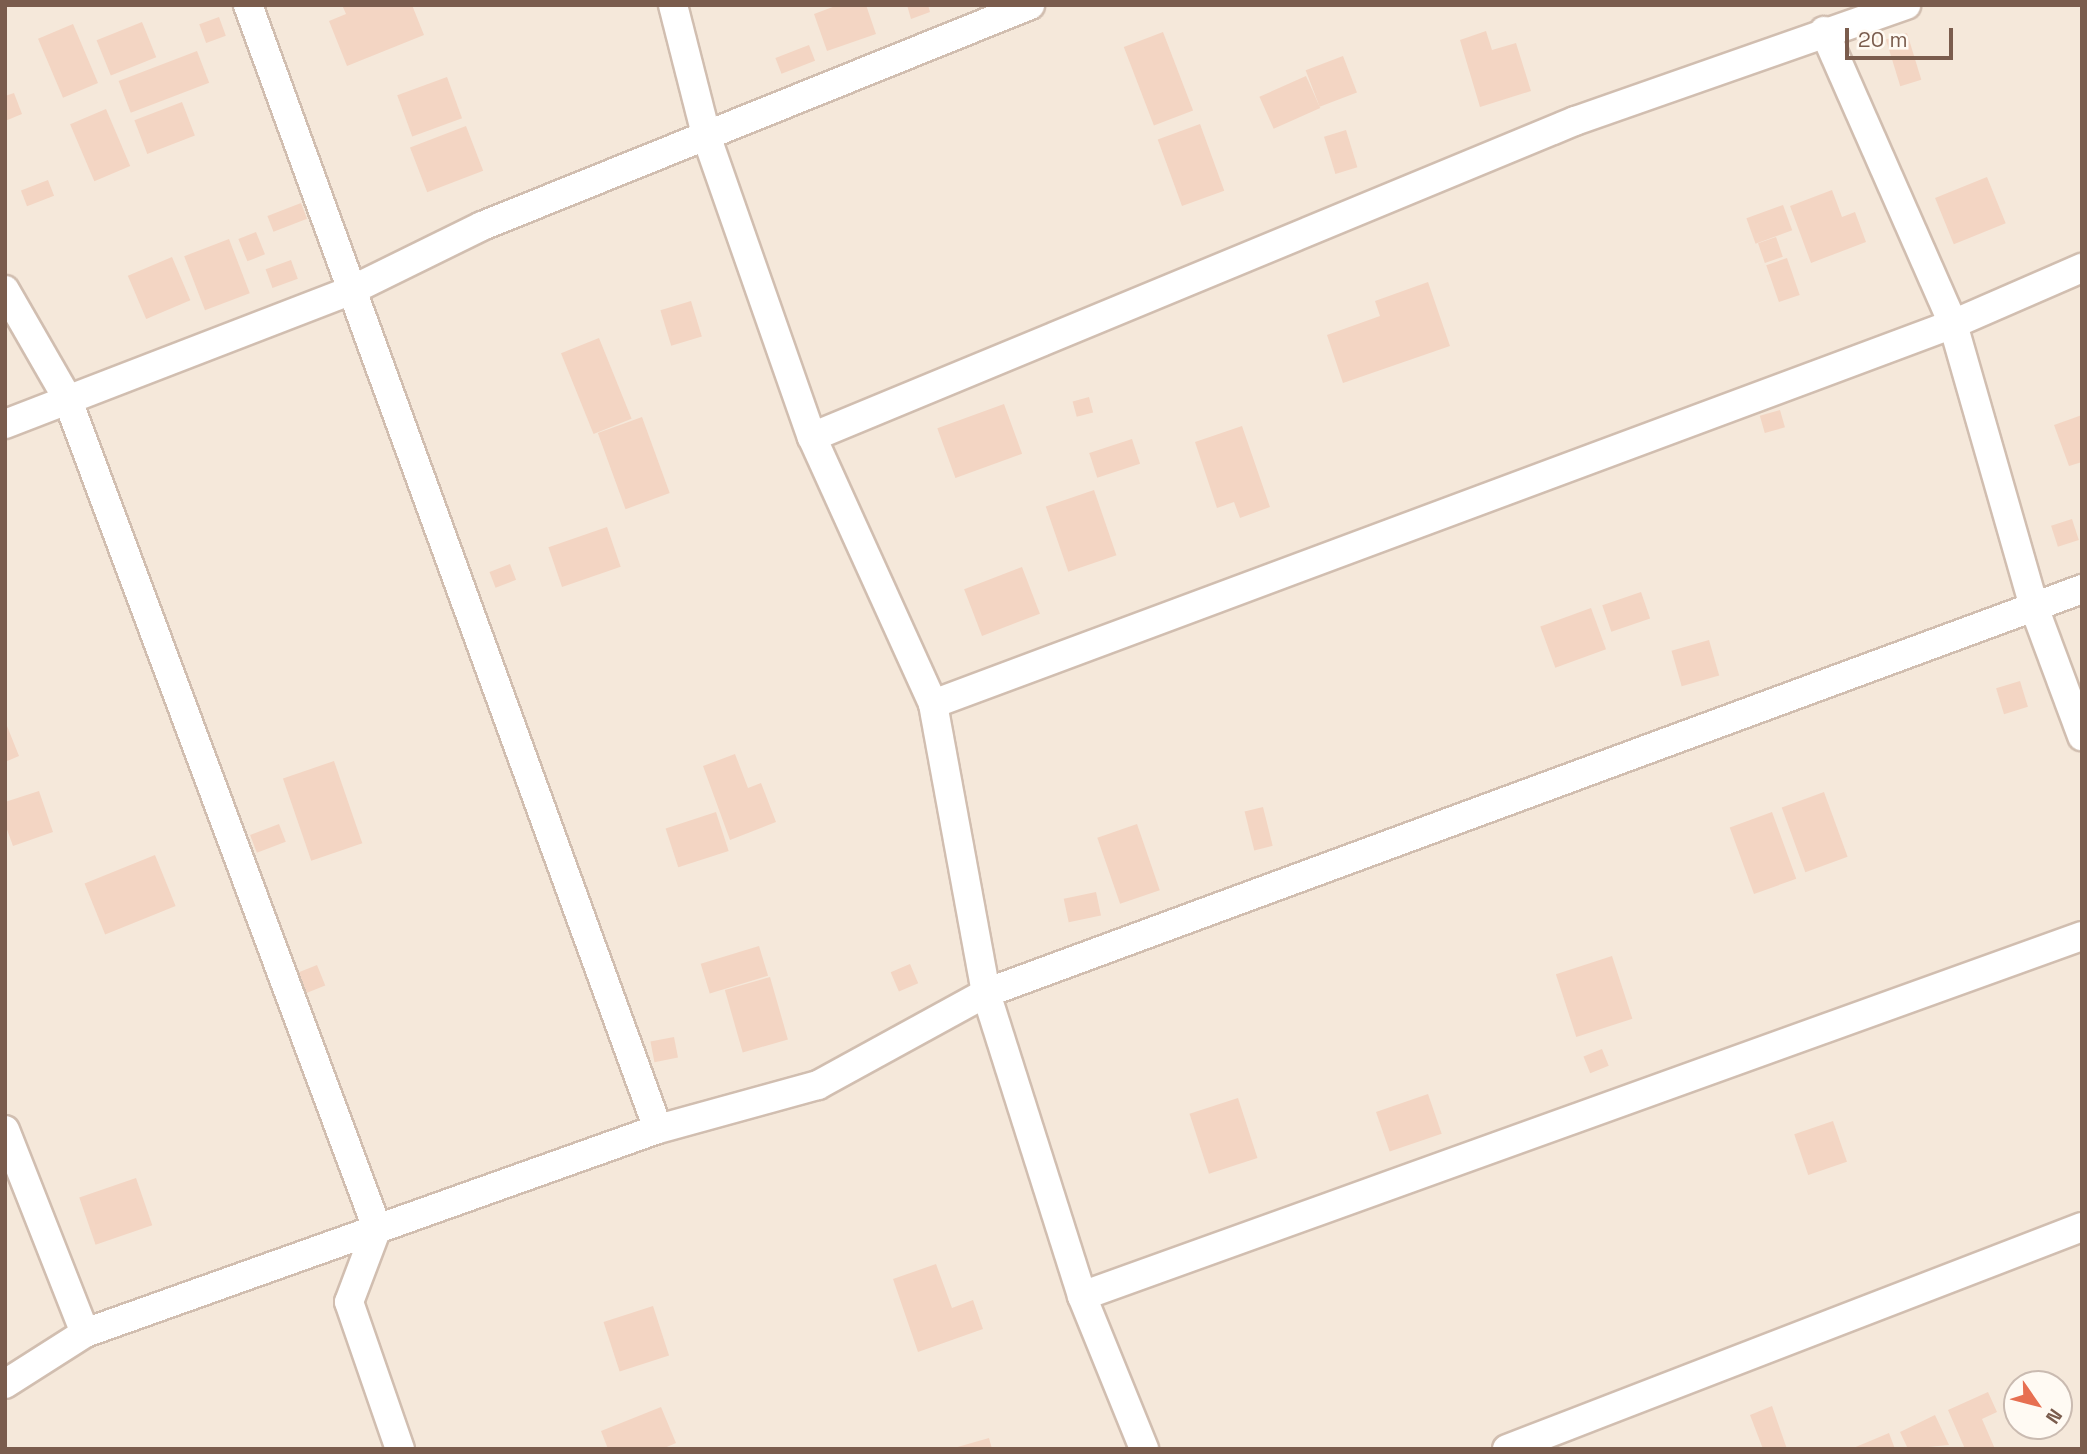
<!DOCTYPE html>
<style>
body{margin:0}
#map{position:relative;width:2087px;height:1454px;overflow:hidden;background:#fdf6ec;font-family:"Space Grotesk",sans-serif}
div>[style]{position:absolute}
.residential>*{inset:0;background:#f5e8da}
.building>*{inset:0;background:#f3d5c3;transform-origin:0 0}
.roads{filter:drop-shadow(2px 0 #d1beb0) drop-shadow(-2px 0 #d1beb0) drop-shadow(0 2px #d1beb0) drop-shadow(0 -2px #d1beb0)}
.street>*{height:28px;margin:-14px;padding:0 14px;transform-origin:14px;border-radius:14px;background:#fff}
span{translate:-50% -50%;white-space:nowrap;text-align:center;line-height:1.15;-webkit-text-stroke:6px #fffaf3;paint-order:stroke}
.frame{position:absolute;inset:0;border:7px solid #7a5c4d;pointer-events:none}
.north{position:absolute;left:2003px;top:1370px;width:70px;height:70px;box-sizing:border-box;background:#fffaf3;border:2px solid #cabbb1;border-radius:50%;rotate:125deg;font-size:19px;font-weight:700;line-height:28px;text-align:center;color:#7a5c4d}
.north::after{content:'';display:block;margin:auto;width:24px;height:32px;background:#e76f51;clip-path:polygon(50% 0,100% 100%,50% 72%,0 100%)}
.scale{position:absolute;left:1845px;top:28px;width:108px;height:32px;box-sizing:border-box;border:4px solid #7a5c4d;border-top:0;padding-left:9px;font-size:21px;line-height:24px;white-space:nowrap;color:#7a5c4d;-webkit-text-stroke:5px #fffaf3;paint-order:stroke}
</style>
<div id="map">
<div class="residential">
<div style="clip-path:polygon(evenodd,5px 5px,2082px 5px,2082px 1449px,5px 1449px,5px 5px,2017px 1384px,2059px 1384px,2059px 1426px,2017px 1426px,2017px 1384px)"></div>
</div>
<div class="building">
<div style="clip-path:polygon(342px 5px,412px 5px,424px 35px,347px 66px,329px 21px,346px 14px)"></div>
<div style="clip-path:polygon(838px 5px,866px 5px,876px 34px,827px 51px,814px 14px)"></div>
<div style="clip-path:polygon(907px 5px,928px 5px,930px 12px,911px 19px)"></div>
<div style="left:219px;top:17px;width:20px;height:21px;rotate:70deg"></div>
<div style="left:142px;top:22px;width:38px;height:49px;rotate:68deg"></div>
<div style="left:73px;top:24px;width:64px;height:38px;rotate:67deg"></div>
<div style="clip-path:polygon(1486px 31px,1492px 50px,1516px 43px,1531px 91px,1480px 107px,1460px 40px)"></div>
<div style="left:1163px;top:32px;width:84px;height:42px;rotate:69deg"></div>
<div style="left:1907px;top:33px;width:49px;height:22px;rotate:73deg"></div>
<div style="left:809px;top:45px;width:17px;height:36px;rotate:69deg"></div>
<div style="left:197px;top:51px;width:34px;height:84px;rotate:69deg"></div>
<div style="left:1343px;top:56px;width:39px;height:40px;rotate:69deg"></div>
<div style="left:1306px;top:76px;width:35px;height:51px;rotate:66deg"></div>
<div style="left:447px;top:77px;width:44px;height:53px;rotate:70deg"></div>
<div style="clip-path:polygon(14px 93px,22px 114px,5px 121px,5px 96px)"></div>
<div style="left:182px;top:102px;width:36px;height:51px;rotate:69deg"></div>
<div style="left:106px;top:109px;width:62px;height:39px;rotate:67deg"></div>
<div style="left:1200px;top:124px;width:71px;height:45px;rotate:70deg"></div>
<div style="left:466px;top:126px;width:48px;height:60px;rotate:69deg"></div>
<div style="left:1346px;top:130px;width:39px;height:23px;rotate:73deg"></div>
<div style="left:1987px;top:177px;width:50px;height:56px;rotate:68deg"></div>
<div style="left:48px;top:180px;width:17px;height:29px;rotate:69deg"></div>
<div style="clip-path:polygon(1832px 190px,1842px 217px,1855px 212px,1866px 242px,1811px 263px,1790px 206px)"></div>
<div style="left:301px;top:203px;width:17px;height:36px;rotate:69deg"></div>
<div style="left:1783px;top:205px;width:27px;height:39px;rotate:70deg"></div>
<div style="left:256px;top:232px;width:24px;height:19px;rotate:68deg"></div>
<div style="left:1776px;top:237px;width:21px;height:19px;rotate:71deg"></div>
<div style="left:229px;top:239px;width:58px;height:48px;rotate:69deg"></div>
<div style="left:172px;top:257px;width:47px;height:48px;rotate:67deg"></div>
<div style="left:1787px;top:258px;width:39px;height:22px;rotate:71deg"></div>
<div style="left:291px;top:260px;width:20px;height:27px;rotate:70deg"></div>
<div style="clip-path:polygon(1428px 282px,1450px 346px,1343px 383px,1327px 335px,1380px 316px,1375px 301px)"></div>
<div style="left:691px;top:301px;width:37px;height:32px;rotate:73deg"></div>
<div style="left:599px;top:338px;width:87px;height:41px;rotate:68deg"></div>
<div style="left:1089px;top:397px;width:16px;height:17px;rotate:75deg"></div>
<div style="left:1004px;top:404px;width:53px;height:71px;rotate:70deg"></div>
<div style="left:1780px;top:410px;width:18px;height:21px;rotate:74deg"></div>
<div style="clip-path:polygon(2082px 415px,2082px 462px,2069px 466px,2054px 425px)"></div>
<div style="left:642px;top:417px;width:81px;height:47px;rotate:70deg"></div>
<div style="clip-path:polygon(1242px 426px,1270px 507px,1240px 518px,1234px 502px,1217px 508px,1195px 442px)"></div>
<div style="left:1132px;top:439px;width:26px;height:45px;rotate:72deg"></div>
<div style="left:1094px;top:490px;width:69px;height:51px;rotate:71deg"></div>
<div style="left:2072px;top:519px;width:22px;height:22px;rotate:72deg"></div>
<div style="left:607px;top:527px;width:42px;height:62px;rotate:71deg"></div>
<div style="left:510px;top:564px;width:17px;height:22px;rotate:69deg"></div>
<div style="left:1022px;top:567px;width:50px;height:62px;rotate:69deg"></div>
<div style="left:1641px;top:592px;width:28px;height:41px;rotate:71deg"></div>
<div style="left:1591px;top:608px;width:44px;height:54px;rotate:70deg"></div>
<div style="left:1709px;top:640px;width:37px;height:39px;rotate:74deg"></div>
<div style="left:2020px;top:681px;width:27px;height:25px;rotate:73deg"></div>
<div style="clip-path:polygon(5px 721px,19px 756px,5px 762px)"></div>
<div style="clip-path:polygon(735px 754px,748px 788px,761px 783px,776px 822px,730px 840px,703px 766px)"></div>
<div style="left:334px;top:761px;width:87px;height:54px;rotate:71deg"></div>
<div style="clip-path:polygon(39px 791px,53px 832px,13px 846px,5px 824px,5px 802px)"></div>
<div style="left:1824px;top:792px;width:69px;height:45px;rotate:70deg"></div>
<div style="left:1263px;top:807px;width:40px;height:19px;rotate:76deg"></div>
<div style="left:716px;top:812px;width:41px;height:53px;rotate:72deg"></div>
<div style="left:1772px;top:812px;width:71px;height:45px;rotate:70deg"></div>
<div style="left:279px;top:824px;width:19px;height:31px;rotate:69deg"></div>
<div style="left:1137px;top:824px;width:70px;height:42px;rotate:71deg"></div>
<div style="left:155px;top:855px;width:55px;height:76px;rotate:68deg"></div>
<div style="left:1096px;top:892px;width:24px;height:33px;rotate:78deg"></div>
<div style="left:759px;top:946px;width:31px;height:61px;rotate:73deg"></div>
<div style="left:1612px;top:956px;width:66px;height:59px;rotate:72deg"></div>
<div style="left:910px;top:964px;width:21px;height:21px;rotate:67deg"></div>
<div style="left:317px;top:965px;width:22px;height:23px;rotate:68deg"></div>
<div style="left:770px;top:977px;width:65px;height:47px;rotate:74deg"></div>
<div style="left:674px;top:1037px;width:21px;height:24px;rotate:79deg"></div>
<div style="left:1602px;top:1049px;width:18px;height:20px;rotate:68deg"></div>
<div style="left:1428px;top:1094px;width:42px;height:55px;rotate:71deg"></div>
<div style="left:1238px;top:1098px;width:63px;height:51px;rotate:72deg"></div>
<div style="left:1833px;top:1121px;width:43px;height:41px;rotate:71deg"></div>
<div style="left:136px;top:1178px;width:50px;height:60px;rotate:71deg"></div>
<div style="clip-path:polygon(936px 1264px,952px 1308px,973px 1300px,983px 1329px,918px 1352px,893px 1279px)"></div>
<div style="left:653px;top:1306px;width:52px;height:52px;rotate:72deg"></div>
<div style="clip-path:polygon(1988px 1392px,1997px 1412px,1982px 1419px,1995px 1449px,1965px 1449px,1948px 1410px)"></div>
<div style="clip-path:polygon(1772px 1406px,1787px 1449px,1763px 1449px,1750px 1415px)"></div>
<div style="clip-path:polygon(661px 1407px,676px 1443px,662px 1449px,608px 1449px,601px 1431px)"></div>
<div style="clip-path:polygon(1935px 1415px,1949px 1445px,1908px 1449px,1900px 1432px)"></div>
<div style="clip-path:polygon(1889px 1433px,1895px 1449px,1851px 1449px)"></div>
<div style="clip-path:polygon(989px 1438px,992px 1449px,955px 1449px,954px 1448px)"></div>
</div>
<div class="roads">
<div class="street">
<div style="left:248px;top:5px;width:1196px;rotate:69.96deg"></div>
<div style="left:673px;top:5px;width:137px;rotate:75.7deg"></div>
<div style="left:707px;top:138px;width:317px;rotate:70.7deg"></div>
<div style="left:812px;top:437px;width:293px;rotate:65.6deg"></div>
<div style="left:933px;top:704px;width:294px;rotate:79.6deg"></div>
<div style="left:986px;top:993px;width:318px;rotate:72.4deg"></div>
<div style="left:1082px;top:1296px;width:165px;rotate:67.9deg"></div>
<div style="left:1824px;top:31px;width:320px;rotate:66.2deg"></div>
<div style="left:1953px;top:324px;width:294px;rotate:74deg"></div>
<div style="left:2034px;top:607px;width:138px;rotate:69.6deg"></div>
<div style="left:5px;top:290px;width:125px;rotate:60.1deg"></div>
<div style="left:67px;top:398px;width:886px;rotate:69.52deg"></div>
<div style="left:377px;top:1228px;width:79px;rotate:110.7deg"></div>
<div style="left:349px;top:1302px;width:156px;rotate:70.9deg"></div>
<div style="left:5px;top:424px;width:370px;rotate:-21.1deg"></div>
<div style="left:350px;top:291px;width:147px;rotate:-26.2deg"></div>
<div style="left:482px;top:226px;width:591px;rotate:-21.96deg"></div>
<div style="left:812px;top:437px;width:826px;rotate:-22.5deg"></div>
<div style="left:1575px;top:121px;width:351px;rotate:-19.3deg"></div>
<div style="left:933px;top:704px;width:1088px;rotate:-20.43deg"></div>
<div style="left:1953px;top:324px;width:141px;rotate:-23.5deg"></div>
<div style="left:5px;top:1130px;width:218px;rotate:68.5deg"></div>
<div style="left:1082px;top:1296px;width:1063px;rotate:-19.8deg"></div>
<div style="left:5px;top:1384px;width:95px;rotate:-32.5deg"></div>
<div style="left:85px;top:1333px;width:608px;rotate:-19.6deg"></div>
<div style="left:658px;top:1129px;width:166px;rotate:-15.4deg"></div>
<div style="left:818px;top:1085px;width:192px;rotate:-28.7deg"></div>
<div style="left:986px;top:993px;width:1168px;rotate:-20.23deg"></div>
<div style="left:1507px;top:1449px;width:616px;rotate:-21.11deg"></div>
</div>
</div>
<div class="frame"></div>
<div class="north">N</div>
<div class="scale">20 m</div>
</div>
